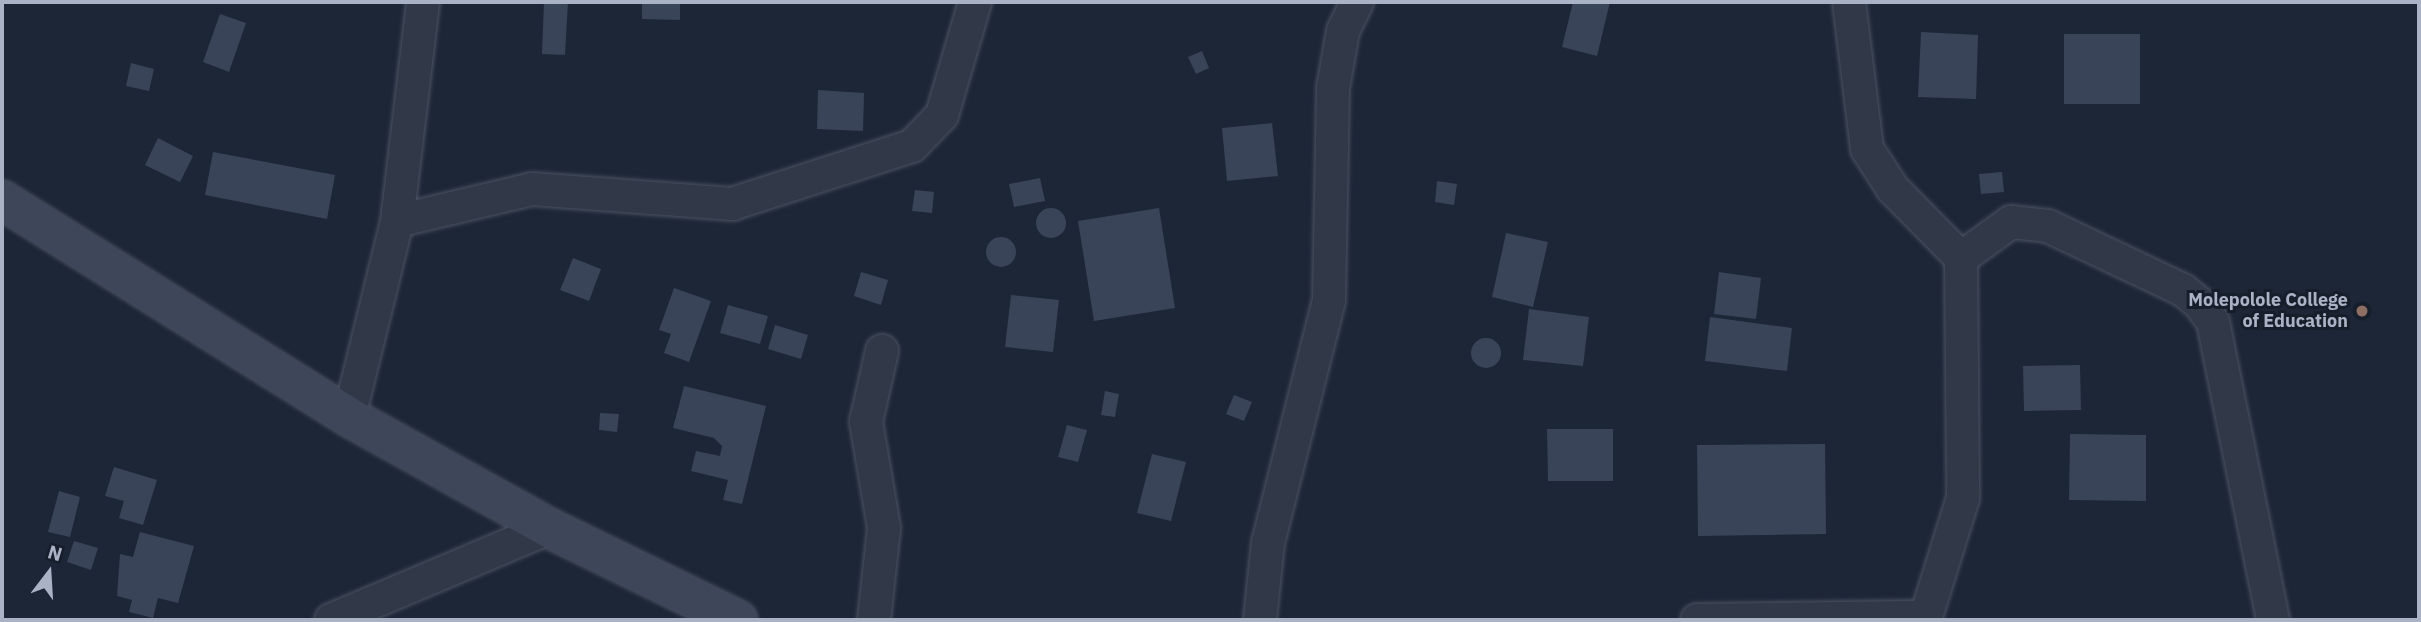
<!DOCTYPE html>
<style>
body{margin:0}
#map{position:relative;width:2421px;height:622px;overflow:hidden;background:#1d2637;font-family:"IBM Plex Sans",sans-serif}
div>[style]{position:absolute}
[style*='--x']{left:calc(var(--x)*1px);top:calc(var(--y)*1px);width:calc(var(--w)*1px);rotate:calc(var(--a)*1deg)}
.building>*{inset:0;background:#394458}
.round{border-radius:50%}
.roads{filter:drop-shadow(0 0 2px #4c5362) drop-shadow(0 0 2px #4c5362)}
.street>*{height:32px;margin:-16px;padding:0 16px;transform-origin:16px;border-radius:16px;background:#313847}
.secondary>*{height:38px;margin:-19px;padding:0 19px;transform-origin:19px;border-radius:19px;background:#3e475a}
.dots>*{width:19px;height:19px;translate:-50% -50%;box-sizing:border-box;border:4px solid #171e2b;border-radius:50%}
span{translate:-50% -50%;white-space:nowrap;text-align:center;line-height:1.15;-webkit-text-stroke:6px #171e2b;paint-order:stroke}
.poi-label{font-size:18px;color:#aab2c5;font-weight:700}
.right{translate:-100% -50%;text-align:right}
.frame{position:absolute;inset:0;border:4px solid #aab2c5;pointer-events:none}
.north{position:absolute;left:14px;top:538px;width:70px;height:70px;-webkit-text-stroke:5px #171e2b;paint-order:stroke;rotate:17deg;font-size:19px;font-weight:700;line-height:28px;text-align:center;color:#aab2c5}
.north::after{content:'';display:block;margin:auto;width:24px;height:32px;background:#aab2c5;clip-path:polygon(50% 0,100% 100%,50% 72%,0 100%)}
</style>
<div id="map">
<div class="building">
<div style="clip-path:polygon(544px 2px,568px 2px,565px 55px,542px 54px)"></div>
<div style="clip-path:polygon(642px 2px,680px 2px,680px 20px,642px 19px)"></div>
<div style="clip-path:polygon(1573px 2px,1610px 2px,1597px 56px,1562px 47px)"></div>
<div style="clip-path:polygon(220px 14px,246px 23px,229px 72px,203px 62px)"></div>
<div style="clip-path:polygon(1921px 32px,1978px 35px,1976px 99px,1918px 97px)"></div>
<div style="clip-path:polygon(2064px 34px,2140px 34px,2140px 104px,2064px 104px)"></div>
<div style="clip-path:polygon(1202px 51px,1209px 68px,1196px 74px,1188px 57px)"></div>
<div style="clip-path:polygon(131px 63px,154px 69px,149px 91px,126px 86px)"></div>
<div style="clip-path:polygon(818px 90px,864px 93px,863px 131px,817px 129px)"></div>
<div style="clip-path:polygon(1272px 123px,1278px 176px,1227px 181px,1222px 128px)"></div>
<div style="clip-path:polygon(158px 138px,193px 156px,180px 182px,145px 165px)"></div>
<div style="clip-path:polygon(213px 152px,335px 175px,327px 219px,205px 195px)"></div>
<div style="clip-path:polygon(2002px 172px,2004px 192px,1981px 194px,1979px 174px)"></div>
<div style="clip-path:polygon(1040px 178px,1045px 201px,1014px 207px,1009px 184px)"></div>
<div style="clip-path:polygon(1437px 181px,1457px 184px,1454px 205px,1435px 202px)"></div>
<div style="clip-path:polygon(915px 190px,934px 192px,932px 213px,912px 211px)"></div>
<div style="clip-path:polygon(1159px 208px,1175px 308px,1094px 321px,1078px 221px)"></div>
<div class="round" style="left:1036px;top:208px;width:30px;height:30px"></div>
<div style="clip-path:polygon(1506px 233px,1548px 242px,1533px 307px,1492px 297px)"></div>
<div class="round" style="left:986px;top:237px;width:30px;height:30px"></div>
<div style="clip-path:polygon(573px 258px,601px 269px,589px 301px,560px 290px)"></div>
<div style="clip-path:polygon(861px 272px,888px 280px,881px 305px,854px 296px)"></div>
<div style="clip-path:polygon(1719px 272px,1761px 278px,1756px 319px,1714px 314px)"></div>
<div style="clip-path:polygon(674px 288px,711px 301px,689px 362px,664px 353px,671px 334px,659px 330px)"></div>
<div style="clip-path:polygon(1011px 295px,1059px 300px,1053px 352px,1005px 347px)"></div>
<div style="clip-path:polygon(728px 305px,768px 316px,760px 344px,720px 333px)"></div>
<div style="clip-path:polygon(1529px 309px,1589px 317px,1583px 366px,1523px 360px)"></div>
<div style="clip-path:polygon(1710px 317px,1792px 328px,1787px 371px,1705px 361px)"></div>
<div style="clip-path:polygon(775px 325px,808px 335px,801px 359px,768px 349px)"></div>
<div class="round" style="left:1471px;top:338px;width:30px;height:30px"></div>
<div style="clip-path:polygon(2080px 365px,2081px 410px,2024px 411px,2023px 366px)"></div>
<div style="clip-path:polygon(684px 386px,766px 406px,742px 504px,723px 500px,728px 480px,691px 471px,696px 451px,720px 456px,722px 446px,714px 438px,673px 428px)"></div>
<div style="clip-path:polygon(1105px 391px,1119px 394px,1115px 417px,1101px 415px)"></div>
<div style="clip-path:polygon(1234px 395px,1252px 402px,1244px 421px,1226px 414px)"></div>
<div style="clip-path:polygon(600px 413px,619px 414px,617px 432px,599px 430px)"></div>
<div style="clip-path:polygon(1067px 425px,1087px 430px,1078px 462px,1058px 457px)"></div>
<div style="clip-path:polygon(1547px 429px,1613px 429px,1613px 481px,1548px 481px)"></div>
<div style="clip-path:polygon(2070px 434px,2146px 435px,2146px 501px,2069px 500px)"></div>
<div style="clip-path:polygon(1825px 444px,1826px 534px,1698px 536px,1697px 445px)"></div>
<div style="clip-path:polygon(1152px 454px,1186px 462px,1171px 521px,1137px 513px)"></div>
<div style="clip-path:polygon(114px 467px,157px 480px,143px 525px,119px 518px,124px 501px,105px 496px)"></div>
<div style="clip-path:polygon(59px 491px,80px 497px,70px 537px,48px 532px)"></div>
<div style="clip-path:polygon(140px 532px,194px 546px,178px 603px,158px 598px,153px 618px,129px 612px,132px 600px,117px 596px,120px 554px,133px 557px)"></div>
<div style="clip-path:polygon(74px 541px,98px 548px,91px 570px,67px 562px)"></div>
</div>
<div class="roads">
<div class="street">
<div style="--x:1849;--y:2;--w:148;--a:83"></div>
<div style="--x:1867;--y:149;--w:48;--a:57"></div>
<div style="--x:1893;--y:189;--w:97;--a:45.4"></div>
<div style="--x:1961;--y:258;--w:240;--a:89.5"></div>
<div style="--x:1963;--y:498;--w:128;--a:107.3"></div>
<div style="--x:397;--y:221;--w:139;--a:-13.3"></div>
<div style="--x:532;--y:189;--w:201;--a:4.3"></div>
<div style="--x:732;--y:204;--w:189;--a:-17.9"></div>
<div style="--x:912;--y:146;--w:43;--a:-45.9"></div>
<div style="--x:942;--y:115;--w:118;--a:-73.7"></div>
<div style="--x:1961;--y:258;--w:62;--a:-35.8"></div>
<div style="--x:2011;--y:222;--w:37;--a:6"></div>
<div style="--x:2048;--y:226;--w:149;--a:25.4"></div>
<div style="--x:2183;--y:290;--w:22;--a:39"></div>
<div style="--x:2200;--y:304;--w:22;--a:54"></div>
<div style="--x:2213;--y:322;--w:304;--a:78.6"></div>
<div style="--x:349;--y:417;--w:202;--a:-76.2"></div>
<div style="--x:397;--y:221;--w:221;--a:-83.2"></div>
<div style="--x:331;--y:620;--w:237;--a:-22.9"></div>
<div style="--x:874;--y:620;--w:93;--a:-83.8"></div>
<div style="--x:884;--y:528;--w:108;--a:-99.6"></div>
<div style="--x:866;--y:422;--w:73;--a:-77.3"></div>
<div style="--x:1260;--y:620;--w:77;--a:-84.1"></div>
<div style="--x:1268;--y:543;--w:251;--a:-75.9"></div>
<div style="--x:1329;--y:300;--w:212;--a:-88.9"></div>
<div style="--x:1333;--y:88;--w:58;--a:-80"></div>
<div style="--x:1343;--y:31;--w:32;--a:-64"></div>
<div style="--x:1697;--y:620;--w:229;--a:-0.8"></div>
</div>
<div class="secondary">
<div style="--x:2;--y:200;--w:409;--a:32"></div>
<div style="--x:349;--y:417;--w:229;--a:29"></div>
<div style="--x:549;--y:528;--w:210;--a:26"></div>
</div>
</div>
<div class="dots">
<div style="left:2362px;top:311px;background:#8d6e63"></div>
</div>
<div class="poi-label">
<span class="right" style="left:2348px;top:311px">Molepolole College<br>of Education</span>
</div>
<div class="frame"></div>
<div class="north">N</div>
</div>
